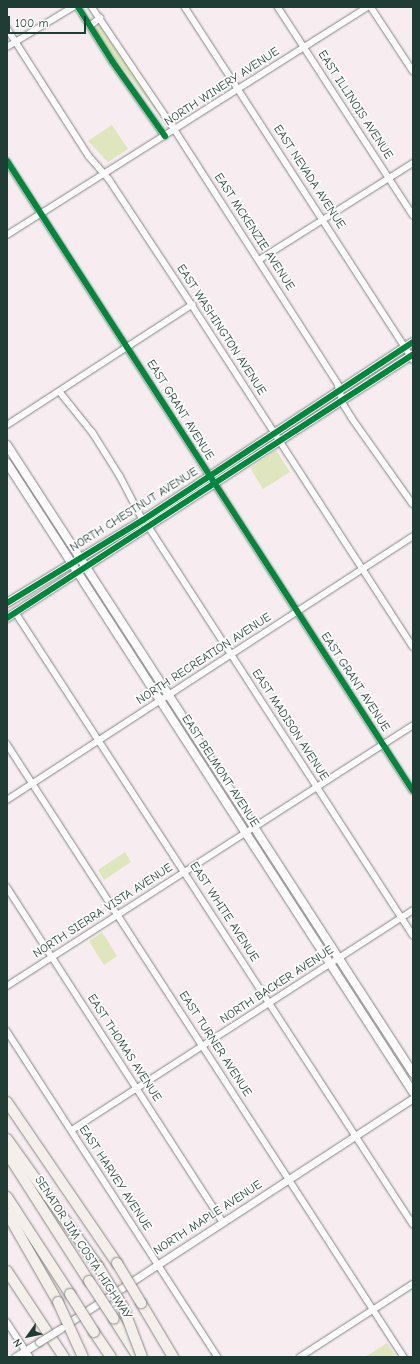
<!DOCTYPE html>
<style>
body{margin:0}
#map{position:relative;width:420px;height:1364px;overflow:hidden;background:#f7edf0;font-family:"Comic Neue",sans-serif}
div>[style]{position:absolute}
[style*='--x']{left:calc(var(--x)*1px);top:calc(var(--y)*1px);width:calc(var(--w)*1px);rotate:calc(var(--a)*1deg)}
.green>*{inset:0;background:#dfe5bd}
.roads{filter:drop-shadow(0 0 1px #868786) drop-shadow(0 0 1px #868786)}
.minor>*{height:5.5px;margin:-2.75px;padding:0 2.75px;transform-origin:2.75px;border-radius:2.75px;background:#fefcfd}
.tertiary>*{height:7px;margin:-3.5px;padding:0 3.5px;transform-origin:3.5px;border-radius:3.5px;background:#fefcfd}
.secondary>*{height:8px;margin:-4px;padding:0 4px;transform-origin:4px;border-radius:4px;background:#fefcfd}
.motorway>*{height:10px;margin:-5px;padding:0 5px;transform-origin:5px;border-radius:5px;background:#f4efea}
.bridges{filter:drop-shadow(0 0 1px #868786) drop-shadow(0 0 1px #868786)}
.tertiary-bridge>*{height:7px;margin:-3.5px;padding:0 3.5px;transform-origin:3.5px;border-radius:3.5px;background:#fefcfd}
.motorway-bridge>*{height:10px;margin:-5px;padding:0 5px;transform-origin:5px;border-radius:5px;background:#f4efea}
.cycleway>*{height:6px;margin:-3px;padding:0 3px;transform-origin:3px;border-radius:3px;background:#00873e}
span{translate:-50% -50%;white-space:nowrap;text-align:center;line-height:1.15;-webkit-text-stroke:3.5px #fff;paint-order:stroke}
.street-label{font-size:12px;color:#1f3d34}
.frame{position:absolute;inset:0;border:8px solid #1f3d34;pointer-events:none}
.north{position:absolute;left:8px;top:1316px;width:40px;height:40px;-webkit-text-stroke:3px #fff;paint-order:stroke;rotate:237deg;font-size:11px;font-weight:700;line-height:16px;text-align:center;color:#1f3d34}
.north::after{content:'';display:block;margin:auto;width:14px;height:18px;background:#1f3d34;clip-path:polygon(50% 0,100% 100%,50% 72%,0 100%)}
.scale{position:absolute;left:8px;top:16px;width:78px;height:18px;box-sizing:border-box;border:2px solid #1f3d34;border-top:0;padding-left:5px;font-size:12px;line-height:14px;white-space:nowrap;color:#1f3d34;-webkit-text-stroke:3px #fff;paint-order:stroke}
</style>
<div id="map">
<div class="green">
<div style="clip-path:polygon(100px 24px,168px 125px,110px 52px,96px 31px,97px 25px)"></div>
<div style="clip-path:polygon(112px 125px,128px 149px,108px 162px,88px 141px)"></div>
<div style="clip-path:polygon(276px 450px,290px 472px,263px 489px,250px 468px)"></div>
<div style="clip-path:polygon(125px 852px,131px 862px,104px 880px,98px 870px)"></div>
<div style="clip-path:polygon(102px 932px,117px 956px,104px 965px,89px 941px)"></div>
<div style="clip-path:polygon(387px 1343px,395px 1355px,391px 1357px,365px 1357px)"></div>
</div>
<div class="roads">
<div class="minor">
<div style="--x:78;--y:7;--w:64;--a:57.8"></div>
<div style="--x:112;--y:61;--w:92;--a:54.8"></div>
<div style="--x:92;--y:7;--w:148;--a:56"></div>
<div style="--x:175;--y:130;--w:302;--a:57.3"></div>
<div style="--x:338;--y:384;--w:22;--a:74"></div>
<div style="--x:344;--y:405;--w:15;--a:58"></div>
<div style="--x:352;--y:418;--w:105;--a:54.7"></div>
<div style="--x:185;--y:7;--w:420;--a:57.1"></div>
<div style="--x:278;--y:7;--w:248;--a:57"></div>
<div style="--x:371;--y:7;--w:77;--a:56.7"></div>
<div style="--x:90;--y:26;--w:13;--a:-39"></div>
<div style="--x:7;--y:28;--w:152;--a:57.4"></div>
<div style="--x:89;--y:156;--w:30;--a:49"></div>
<div style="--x:109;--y:179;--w:151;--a:56.6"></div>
<div style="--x:192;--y:305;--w:407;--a:57.1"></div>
<div style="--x:7;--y:47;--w:77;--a:-31.2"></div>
<div style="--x:7;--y:161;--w:749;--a:57.2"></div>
<div style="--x:7;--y:235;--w:426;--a:-32.3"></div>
<div style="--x:259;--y:260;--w:182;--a:-32.2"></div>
<div style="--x:60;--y:392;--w:53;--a:51.2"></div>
<div style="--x:93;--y:433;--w:51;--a:57.9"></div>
<div style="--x:120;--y:476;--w:50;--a:62.4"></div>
<div style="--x:7;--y:425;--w:221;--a:-33"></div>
<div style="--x:149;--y:527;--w:486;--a:57.1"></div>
<div style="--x:16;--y:613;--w:729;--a:56.99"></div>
<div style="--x:7;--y:744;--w:730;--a:57.07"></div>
<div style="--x:7;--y:800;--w:484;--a:-33"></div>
<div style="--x:7;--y:887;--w:399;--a:57.2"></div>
<div style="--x:7;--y:986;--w:483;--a:-32.7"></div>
<div style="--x:7;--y:1031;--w:388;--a:57.1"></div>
<div style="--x:72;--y:1130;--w:406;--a:-32.8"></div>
<div style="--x:7;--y:1322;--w:42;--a:56.7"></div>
<div style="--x:300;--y:1357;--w:135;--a:-32.9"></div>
</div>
<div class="tertiary">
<div style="--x:65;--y:1325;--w:415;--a:-33.1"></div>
<div style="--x:15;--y:1357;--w:28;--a:-32"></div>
</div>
<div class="secondary">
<div style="--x:7;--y:445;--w:748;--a:57.12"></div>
<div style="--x:7;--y:463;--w:749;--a:57.16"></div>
<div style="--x:7;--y:603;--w:159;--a:-31.4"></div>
<div style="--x:143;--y:520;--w:323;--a:-33.4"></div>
<div style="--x:7;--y:618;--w:484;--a:-33"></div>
</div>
<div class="motorway">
<div style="--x:7;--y:1102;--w:195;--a:55.7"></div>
<div style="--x:7;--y:1139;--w:156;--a:54.4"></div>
<div style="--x:7;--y:1153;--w:152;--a:57.4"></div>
<div style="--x:7;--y:1197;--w:116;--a:57"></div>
<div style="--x:7;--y:1213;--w:103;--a:60.2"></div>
<div style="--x:7;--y:1271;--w:103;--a:56.5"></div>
<div style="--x:141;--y:1303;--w:63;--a:59.3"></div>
<div style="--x:114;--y:1319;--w:45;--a:57.7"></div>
<div style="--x:94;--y:1332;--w:30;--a:56"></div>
</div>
</div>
<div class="bridges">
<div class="tertiary-bridge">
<div style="--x:39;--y:1342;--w:26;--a:-32"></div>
</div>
<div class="motorway-bridge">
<div style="--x:117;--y:1263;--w:47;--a:59"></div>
<div style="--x:98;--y:1266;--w:48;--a:58.6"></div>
<div style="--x:123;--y:1307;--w:53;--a:69.2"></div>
<div style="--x:89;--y:1281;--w:45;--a:56.7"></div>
<div style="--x:70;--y:1294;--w:45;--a:57.7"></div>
<div style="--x:58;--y:1302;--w:60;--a:65.6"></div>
</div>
</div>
<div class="cycleway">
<div style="--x:78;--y:7;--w:64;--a:57.8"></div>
<div style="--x:112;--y:61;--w:92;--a:54.8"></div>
<div style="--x:7;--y:161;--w:749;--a:57.2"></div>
<div style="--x:7;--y:603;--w:159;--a:-31.4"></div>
<div style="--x:143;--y:520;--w:323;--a:-33.4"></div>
<div style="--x:7;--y:618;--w:484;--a:-33"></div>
</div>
<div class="street-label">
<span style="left:222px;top:87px;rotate:-33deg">NORTH WINERY AVENUE</span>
<span style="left:355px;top:105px;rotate:57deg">EAST ILLINOIS AVENUE</span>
<span style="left:309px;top:177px;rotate:57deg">EAST NEVADA AVENUE</span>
<span style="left:254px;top:232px;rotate:57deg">EAST MCKENZIE AVENUE</span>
<span style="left:221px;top:330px;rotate:57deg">EAST WASHINGTON AVENUE</span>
<span style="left:180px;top:410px;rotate:58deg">EAST GRANT AVENUE</span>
<span style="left:134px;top:510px;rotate:-32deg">NORTH CHESTNUT AVENUE</span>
<span style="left:204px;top:659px;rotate:-33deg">NORTH RECREATION AVENUE</span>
<span style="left:355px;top:682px;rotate:57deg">EAST GRANT AVENUE</span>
<span style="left:290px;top:725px;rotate:57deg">EAST MADISON AVENUE</span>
<span style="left:220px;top:771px;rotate:57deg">EAST BELMONT AVENUE</span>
<span style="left:103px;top:911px;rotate:-33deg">NORTH SIERRA VISTA AVENUE</span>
<span style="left:224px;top:912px;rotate:57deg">EAST WHITE AVENUE</span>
<span style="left:277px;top:985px;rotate:-33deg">NORTH BACKER AVENUE</span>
<span style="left:215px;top:1044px;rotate:57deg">EAST TURNER AVENUE</span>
<span style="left:124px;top:1048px;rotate:57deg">EAST THOMAS AVENUE</span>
<span style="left:115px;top:1178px;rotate:57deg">EAST HARVEY AVENUE</span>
<span style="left:208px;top:1218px;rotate:-33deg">NORTH MAPLE AVENUE</span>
<span style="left:83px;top:1248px;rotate:57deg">SENATOR JIM COSTA HIGHWAY</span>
</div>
<div class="frame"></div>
<div class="north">N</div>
<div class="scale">100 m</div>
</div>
